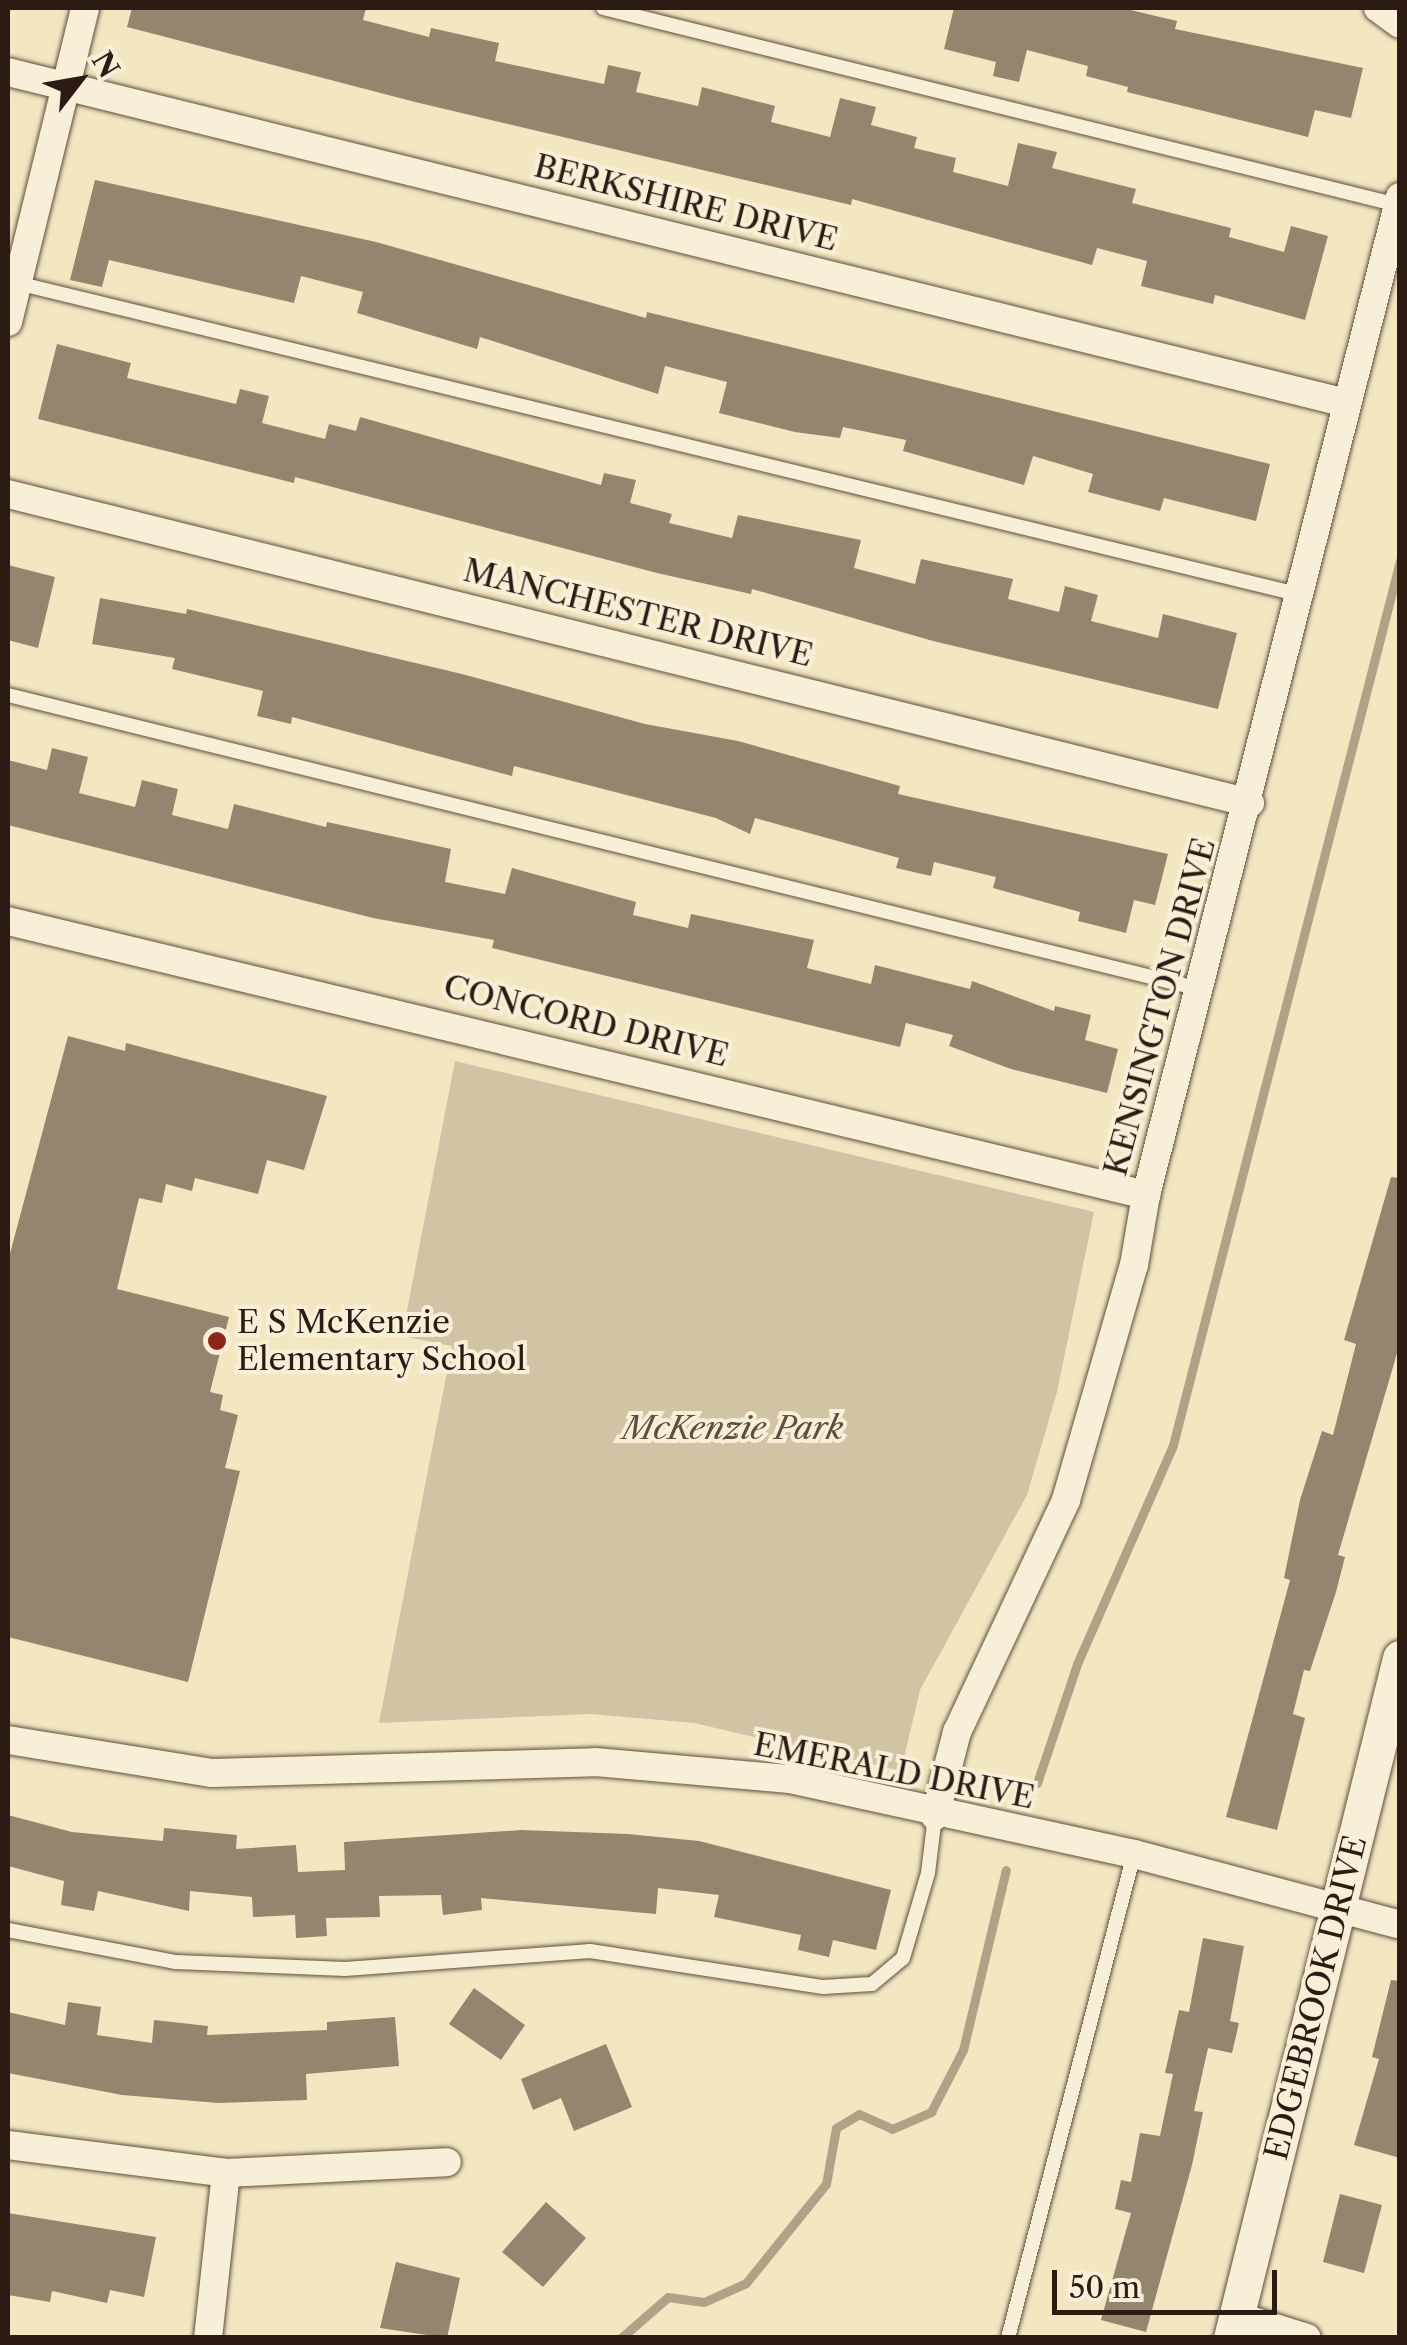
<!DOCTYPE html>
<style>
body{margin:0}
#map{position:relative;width:1407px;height:2345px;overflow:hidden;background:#f3e7c2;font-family:"Libre Caslon Text",serif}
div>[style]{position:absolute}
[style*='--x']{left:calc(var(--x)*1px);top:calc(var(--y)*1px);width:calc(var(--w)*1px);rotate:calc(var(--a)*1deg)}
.green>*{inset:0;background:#d1c4a4}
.stream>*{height:9px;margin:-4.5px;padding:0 4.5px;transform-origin:4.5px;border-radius:4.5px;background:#afa286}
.building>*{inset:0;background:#93856e}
.roads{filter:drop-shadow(0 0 2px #5e4e3e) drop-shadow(0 0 2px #5e4e3e)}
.service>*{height:14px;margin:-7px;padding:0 7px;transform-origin:7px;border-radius:7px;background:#f7efd7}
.minor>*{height:28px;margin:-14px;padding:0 14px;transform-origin:14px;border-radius:14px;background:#f7efd7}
.tertiary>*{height:35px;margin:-17.5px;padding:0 17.5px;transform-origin:17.5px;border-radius:17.5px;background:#f7efd7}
.dots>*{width:28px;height:28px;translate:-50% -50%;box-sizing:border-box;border:5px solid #f7efd7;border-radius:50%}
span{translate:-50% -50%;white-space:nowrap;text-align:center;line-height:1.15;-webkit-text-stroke:8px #f7efd7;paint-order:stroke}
.street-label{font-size:32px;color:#2c1b12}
.poi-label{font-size:32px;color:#2c1b12}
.left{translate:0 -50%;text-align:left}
.park-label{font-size:32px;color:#5e4e3e;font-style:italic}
.frame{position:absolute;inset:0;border:10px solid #2c1b12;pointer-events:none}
.north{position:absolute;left:30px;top:30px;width:100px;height:100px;-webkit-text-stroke:8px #f7efd7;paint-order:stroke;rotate:59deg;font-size:28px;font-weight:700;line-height:40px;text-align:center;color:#2c1b12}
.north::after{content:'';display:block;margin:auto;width:35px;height:45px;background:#2c1b12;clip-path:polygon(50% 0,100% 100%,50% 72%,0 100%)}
.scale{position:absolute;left:1052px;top:2270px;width:225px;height:45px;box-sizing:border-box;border:5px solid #2c1b12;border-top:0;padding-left:12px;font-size:30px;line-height:35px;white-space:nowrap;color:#2c1b12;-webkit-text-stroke:8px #f7efd7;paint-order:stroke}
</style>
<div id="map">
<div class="green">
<div style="clip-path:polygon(455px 1061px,1094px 1212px,1057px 1392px,1027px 1495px,920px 1690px,901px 1771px,694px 1723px,591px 1714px,379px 1723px,452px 1346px,402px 1336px)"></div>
</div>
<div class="stream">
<div style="--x:1037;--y:1783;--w:126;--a:-71.4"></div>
<div style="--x:1077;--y:1664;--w:239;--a:-66.3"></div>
<div style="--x:1173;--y:1445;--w:913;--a:-75.6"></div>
<div style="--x:621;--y:2338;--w:62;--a:-41.1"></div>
<div style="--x:668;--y:2297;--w:36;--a:8"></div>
<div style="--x:704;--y:2302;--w:46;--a:-24.3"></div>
<div style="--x:746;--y:2283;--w:127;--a:-51.1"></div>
<div style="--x:826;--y:2184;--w:57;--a:-79.9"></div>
<div style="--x:836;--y:2128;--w:27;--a:-31"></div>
<div style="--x:859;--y:2114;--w:36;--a:24"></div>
<div style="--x:892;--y:2129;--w:43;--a:-23.6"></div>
<div style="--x:931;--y:2112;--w:70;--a:-62.7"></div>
<div style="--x:963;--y:2050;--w:185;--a:-76.6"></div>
</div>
<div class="building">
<div style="clip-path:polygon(132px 8px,366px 8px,363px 20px,429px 37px,431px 28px,499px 43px,495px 61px,604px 84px,608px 65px,641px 72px,636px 92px,698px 106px,702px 87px,775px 106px,771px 122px,830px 137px,840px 98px,876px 107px,871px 125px,917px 137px,914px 148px,956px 158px,953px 172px,1008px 186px,1018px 143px,1057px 152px,1052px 168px,1136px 189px,1132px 203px,1231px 228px,1229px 237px,1284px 252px,1291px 226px,1328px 236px,1305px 320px,1215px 295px,1213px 304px,1141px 286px,1147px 261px,1097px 248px,1092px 265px,852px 199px,851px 205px,415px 102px,127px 27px)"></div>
<div style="clip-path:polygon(954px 8px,1122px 8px,1177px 21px,1175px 29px,1363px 68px,1351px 118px,1315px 110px,1308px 137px,1127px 92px,1128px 87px,1086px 76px,1088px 66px,1027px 50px,1019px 82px,993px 76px,996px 62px,944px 49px)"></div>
<div style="clip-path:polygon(95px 180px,376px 242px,646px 318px,647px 312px,1270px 464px,1256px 521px,1164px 498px,1160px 511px,1088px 492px,1093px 474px,1033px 456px,1024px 485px,903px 451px,906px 440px,843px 427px,840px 438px,795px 432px,719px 413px,727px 382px,665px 366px,658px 394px,480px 337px,477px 349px,357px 313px,363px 292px,301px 276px,294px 303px,109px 260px,102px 287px,70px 280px)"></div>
<div style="clip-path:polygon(57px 344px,131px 363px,127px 378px,236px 404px,240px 389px,269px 396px,262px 423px,325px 439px,329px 424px,356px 431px,360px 417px,601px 485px,604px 473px,636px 480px,630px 503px,672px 514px,669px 523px,732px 538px,738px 515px,861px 540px,854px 568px,915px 584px,921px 559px,1013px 579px,1008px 599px,1059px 612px,1065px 586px,1098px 595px,1091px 621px,1158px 638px,1163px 614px,1237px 633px,1218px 709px,933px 641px,752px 589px,751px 594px,657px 573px,295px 477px,294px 483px,38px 419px)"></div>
<div style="clip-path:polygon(8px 565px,55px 577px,38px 648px,8px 640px)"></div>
<div style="clip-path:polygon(100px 598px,186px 614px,187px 609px,462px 674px,645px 724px,738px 741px,900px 786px,898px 794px,1168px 854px,1155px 905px,1134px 900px,1126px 933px,1078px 921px,1080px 912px,993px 888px,996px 877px,934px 862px,931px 876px,896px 868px,899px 858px,755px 818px,750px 834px,716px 818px,514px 766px,512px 776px,292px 717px,291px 724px,257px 716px,263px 691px,172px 669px,175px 658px,92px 644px)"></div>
<div style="clip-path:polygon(52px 748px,88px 757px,79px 793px,135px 807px,142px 780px,178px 789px,172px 815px,228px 829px,234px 804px,326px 827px,327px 822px,451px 849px,445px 882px,505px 894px,512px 868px,636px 902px,633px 915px,688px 928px,691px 914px,814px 940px,807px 968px,871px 984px,875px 965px,970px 989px,972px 981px,1054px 1011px,1055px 1006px,1091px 1015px,1085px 1040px,1118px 1049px,1107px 1093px,1011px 1069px,949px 1046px,953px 1035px,906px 1023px,900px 1047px,492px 948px,494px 940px,373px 918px,8px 825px,8px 760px,47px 770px)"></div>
<div style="clip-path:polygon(68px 1036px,125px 1051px,126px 1043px,327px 1096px,304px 1170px,267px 1160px,258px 1194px,195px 1178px,192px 1191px,166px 1184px,162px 1203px,139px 1198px,117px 1289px,229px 1317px,210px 1392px,223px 1395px,220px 1410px,238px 1415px,225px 1468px,240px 1471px,188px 1682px,8px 1637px,8px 1261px)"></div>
<div style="clip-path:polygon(1391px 1177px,1400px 1178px,1400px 1343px,1338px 1555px,1345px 1557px,1336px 1592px,1310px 1671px,1304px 1670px,1293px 1714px,1305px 1718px,1277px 1830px,1226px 1817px,1290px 1580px,1284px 1578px,1300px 1500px,1322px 1431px,1333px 1435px,1356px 1344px,1344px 1340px)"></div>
<div style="clip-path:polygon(8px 1815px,72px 1832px,163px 1841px,164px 1828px,237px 1835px,236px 1849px,296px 1845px,298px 1872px,345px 1870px,344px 1842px,521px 1830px,628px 1834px,699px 1841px,891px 1890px,876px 1950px,833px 1940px,829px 1957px,798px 1950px,801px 1935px,714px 1917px,719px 1895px,658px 1888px,656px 1914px,481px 1898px,482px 1910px,443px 1915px,441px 1895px,379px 1896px,380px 1917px,326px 1918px,327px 1936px,296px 1938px,295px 1915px,253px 1917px,252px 1897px,190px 1891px,189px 1911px,98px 1891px,94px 1911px,61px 1905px,64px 1881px,8px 1866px)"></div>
<div style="clip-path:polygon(1203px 1938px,1244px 1946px,1230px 2021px,1239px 2023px,1232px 2053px,1208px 2048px,1194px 2111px,1203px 2112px,1192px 2165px,1146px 2332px,1101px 2320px,1131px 2213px,1115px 2209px,1121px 2180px,1131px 2182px,1140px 2133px,1160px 2136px,1173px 2074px,1165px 2073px,1179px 2010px,1189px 2012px)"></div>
<div style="clip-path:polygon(1391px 1980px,1400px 1981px,1400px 2158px,1354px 2145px,1379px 2059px,1372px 2057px)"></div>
<div style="clip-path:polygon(474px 1988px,525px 2025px,501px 2060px,449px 2024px)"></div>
<div style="clip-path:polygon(68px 2002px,101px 2007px,97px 2035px,152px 2043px,154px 2020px,208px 2026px,207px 2035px,327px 2030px,327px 2022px,395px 2017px,399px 2066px,306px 2074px,307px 2100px,218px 2103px,122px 2095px,8px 2073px,8px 2012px,65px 2025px)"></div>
<div style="clip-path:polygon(606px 2044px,632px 2107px,574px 2131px,561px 2098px,533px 2110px,521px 2079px)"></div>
<div style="clip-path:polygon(1340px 2194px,1382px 2205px,1364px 2273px,1323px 2262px)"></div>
<div style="clip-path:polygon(546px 2202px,586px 2238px,543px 2287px,502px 2252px)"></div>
<div style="clip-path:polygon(8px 2213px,156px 2237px,144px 2297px,110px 2290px,107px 2303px,52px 2291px,50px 2302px,8px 2295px)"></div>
<div style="clip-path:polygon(396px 2262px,460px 2278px,447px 2338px,380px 2328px)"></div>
</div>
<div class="roads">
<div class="service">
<div style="--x:603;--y:8;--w:819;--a:13.92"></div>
<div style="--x:13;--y:282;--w:1325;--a:13.66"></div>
<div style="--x:8;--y:695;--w:1228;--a:13.86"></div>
<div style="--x:8;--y:1930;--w:171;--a:10.8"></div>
<div style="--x:176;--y:1962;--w:169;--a:2.4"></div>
<div style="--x:345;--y:1969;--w:246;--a:-4.2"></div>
<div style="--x:590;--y:1951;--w:236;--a:8.8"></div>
<div style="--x:823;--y:1987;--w:49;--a:-3.5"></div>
<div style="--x:872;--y:1984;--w:40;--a:-40"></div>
<div style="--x:903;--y:1958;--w:89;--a:-73.6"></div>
<div style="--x:928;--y:1873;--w:57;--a:-83"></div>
<div style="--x:1008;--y:2338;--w:500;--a:-75.41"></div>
</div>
<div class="minor">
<div style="--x:1378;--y:8;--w:27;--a:36"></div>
<div style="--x:8;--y:72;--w:1379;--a:13.89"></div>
<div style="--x:8;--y:322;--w:323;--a:-76.2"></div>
<div style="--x:8;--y:494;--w:1280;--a:13.97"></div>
<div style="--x:8;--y:921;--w:1171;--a:13.54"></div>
<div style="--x:8;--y:1740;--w:207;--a:9.2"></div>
<div style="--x:212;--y:1773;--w:383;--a:-1.6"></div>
<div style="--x:595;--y:1762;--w:196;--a:5"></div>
<div style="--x:790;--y:1779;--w:352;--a:12.3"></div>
<div style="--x:1134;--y:1854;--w:275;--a:14.9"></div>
<div style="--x:935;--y:1816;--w:87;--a:-75.3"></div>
<div style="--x:957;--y:1732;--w:256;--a:-64.8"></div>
<div style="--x:1066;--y:1500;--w:245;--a:-73.9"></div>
<div style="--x:1134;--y:1265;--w:71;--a:-80.3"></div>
<div style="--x:1146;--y:1195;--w:1030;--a:-75.72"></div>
<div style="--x:8;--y:2145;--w:220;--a:7.3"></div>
<div style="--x:226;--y:2173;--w:221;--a:-2.8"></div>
<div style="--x:1237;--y:2316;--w:73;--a:17.4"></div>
<div style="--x:208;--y:2338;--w:166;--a:-83.8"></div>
</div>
<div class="tertiary">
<div style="--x:1231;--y:2338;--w:701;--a:-76.04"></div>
</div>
</div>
<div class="dots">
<div style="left:217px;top:1341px;background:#8f2418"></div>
</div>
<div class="street-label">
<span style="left:686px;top:203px;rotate:14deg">BERKSHIRE DRIVE</span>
<span style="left:638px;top:613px;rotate:14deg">MANCHESTER DRIVE</span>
<span style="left:1160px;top:1007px;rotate:-75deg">KENSINGTON DRIVE</span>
<span style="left:586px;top:1021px;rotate:14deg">CONCORD DRIVE</span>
<span style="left:894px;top:1771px;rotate:11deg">EMERALD DRIVE</span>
<span style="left:1316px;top:1998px;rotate:-76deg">EDGEBROOK DRIVE</span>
</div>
<div class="poi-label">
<span class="left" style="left:237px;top:1341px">E S McKenzie<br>Elementary School</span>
</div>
<div class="park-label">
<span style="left:733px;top:1428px">McKenzie Park</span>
</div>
<div class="frame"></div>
<div class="north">N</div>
<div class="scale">50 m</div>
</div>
